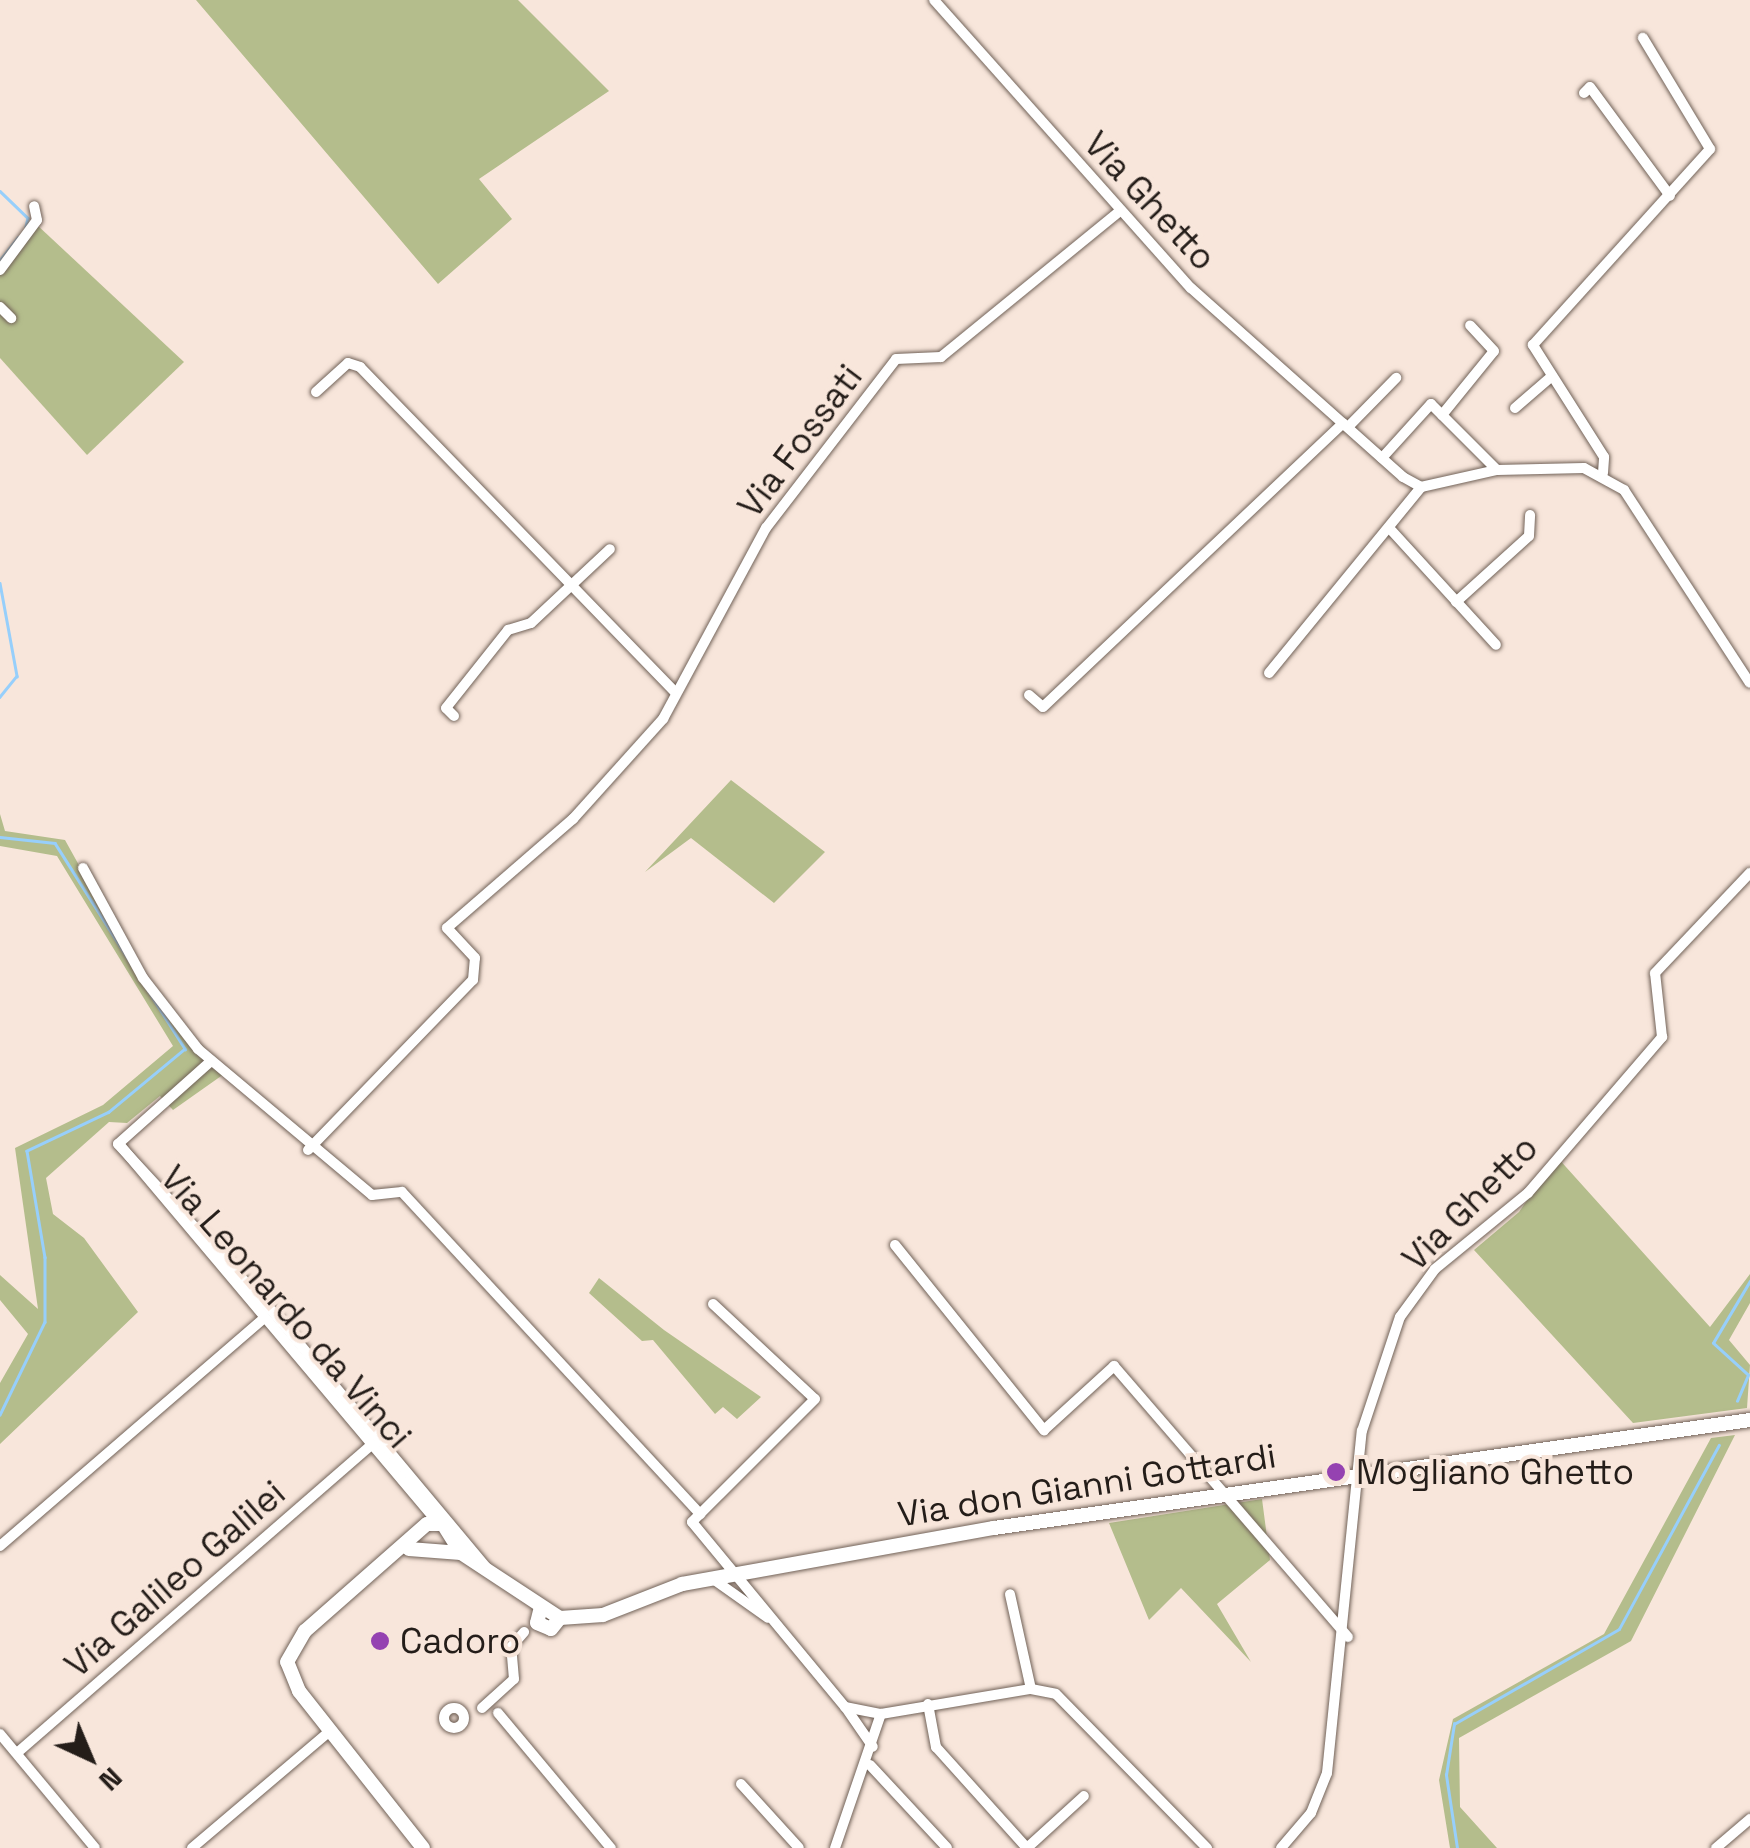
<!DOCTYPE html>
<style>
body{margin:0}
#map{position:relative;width:1750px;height:1848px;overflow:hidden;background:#f8e6db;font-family:"Space Grotesk",sans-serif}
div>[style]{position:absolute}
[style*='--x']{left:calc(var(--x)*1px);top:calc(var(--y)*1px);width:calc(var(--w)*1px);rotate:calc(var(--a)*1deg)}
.green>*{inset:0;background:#b4bd8c}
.stream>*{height:2.5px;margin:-1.25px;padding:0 1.25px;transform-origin:1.25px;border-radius:1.25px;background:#97cffb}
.roads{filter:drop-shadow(0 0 2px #716258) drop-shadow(0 0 2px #716258)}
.minor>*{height:10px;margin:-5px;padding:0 5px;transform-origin:5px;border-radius:5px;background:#fff}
.minor>.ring{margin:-5px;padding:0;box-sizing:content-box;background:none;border:10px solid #fff;border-radius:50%}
.major>*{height:14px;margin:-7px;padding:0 7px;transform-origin:7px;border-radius:7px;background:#fff}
.dots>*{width:28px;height:28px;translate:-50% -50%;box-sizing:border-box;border:5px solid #f8e6db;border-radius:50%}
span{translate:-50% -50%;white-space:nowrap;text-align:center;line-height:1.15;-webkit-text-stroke:8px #f8e6db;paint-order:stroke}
.street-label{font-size:35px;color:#241d19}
.poi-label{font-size:35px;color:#241d19}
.left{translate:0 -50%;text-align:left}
.north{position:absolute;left:40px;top:1708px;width:100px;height:100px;-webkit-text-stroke:8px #f8e6db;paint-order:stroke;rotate:136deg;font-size:28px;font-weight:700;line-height:40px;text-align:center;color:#241d19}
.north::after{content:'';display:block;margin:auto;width:35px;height:45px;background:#241d19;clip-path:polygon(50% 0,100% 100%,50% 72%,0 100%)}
</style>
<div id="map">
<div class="green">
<div style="clip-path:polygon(196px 0,518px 0,609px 91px,479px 179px,512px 219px,438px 284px)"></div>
<div style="clip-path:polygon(36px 224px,184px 362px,87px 455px,0 358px,0 269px)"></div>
<div style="clip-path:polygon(731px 780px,825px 852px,774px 903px,691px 838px,645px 872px)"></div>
<div style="clip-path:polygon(0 814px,5px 831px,65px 840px,135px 966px,224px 1074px,173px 1110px,160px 1096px,127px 1123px,109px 1122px,46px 1178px,53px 1214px,84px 1238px,138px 1312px,0 1444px,0 1383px,28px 1334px,0 1300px,0 1275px,38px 1309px,15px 1148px,103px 1105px,173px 1046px,57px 856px,0 846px)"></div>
<div style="clip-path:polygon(1557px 1157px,1710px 1327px,1750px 1274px,1750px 1303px,1729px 1340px,1750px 1365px,1747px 1408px,1633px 1423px,1474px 1250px,1519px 1212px)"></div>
<div style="clip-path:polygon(599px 1278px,664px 1330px,761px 1397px,737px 1419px,723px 1407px,715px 1414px,653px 1340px,642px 1341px,589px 1293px)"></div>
<div style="clip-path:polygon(1735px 1435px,1631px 1641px,1459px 1738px,1460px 1807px,1497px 1848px,1450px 1848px,1439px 1780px,1453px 1719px,1604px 1634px,1711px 1438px)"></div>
<div style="clip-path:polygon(1262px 1499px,1270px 1560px,1217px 1604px,1251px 1662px,1181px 1588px,1149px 1620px,1109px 1523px)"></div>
</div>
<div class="stream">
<div style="--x:0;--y:191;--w:39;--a:44"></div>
<div style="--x:28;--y:218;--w:9;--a:103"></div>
<div style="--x:0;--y:260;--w:29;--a:-52"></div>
<div style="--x:0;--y:583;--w:95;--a:79.6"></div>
<div style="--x:17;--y:676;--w:27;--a:129"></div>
<div style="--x:0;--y:837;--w:55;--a:6.2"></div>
<div style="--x:55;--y:843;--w:244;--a:57.7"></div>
<div style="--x:185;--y:1049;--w:99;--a:140.3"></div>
<div style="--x:109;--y:1112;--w:91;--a:154.6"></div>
<div style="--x:27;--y:1151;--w:108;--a:80.4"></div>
<div style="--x:45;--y:1257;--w:65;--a:90"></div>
<div style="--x:45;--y:1322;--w:103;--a:115.8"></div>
<div style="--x:1737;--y:1401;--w:28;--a:-67"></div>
<div style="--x:1748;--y:1375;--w:47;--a:-137.6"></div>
<div style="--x:1713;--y:1343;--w:72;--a:-59.2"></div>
<div style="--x:1457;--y:1848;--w:74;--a:-98.6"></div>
<div style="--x:1446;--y:1775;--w:52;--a:-81.1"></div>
<div style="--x:1454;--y:1724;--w:190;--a:-29.9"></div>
<div style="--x:1619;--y:1629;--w:209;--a:-61.5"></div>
</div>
<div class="roads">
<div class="minor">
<div style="--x:934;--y:0;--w:386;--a:48.3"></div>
<div style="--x:1191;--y:288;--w:284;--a:41.7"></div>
<div style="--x:1403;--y:477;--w:21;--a:29"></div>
<div style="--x:1421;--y:487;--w:78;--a:-12.6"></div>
<div style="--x:1497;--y:470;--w:87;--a:-1.3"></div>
<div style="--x:1584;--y:468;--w:46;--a:28.8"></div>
<div style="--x:1624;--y:490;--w:230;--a:56.9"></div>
<div style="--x:1584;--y:93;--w:8;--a:-45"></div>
<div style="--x:1590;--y:87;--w:135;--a:53.7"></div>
<div style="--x:0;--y:270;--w:62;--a:-53.5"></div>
<div style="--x:37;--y:220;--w:14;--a:-102"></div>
<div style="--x:0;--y:307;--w:16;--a:45"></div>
<div style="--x:316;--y:392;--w:43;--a:-42.2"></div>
<div style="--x:348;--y:363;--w:13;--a:18"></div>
<div style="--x:360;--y:367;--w:454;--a:45.9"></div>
<div style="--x:1515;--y:408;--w:49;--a:-40.9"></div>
<div style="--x:1442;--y:415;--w:82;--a:-50.9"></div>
<div style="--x:1494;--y:351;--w:35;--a:-133"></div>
<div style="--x:1348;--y:427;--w:69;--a:-45.6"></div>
<div style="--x:1382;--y:458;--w:73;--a:-47.8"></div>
<div style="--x:1431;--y:404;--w:93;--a:45"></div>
<div style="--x:1603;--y:473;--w:16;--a:-86"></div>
<div style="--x:1604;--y:457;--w:133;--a:-122.4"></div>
<div style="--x:1533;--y:345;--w:264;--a:-47.9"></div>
<div style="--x:1710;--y:149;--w:130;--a:-121.1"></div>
<div style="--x:1392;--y:531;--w:154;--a:47.6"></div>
<div style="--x:1456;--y:602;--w:98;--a:-42.1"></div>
<div style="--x:1529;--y:536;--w:21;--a:-87"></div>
<div style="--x:1269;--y:673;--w:240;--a:-50.7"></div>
<div style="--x:1029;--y:695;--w:18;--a:41"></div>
<div style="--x:1043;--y:707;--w:413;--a:-43.4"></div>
<div style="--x:454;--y:716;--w:11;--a:-135"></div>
<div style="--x:446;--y:708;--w:100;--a:-51.5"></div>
<div style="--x:508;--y:630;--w:24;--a:-17"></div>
<div style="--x:531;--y:623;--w:108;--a:-43.1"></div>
<div style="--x:83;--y:868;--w:125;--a:61.4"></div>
<div style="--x:143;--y:978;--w:90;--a:52.2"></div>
<div style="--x:198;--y:1049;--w:227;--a:40"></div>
<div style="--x:372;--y:1195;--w:30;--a:-6"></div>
<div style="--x:402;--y:1192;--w:439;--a:47.2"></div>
<div style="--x:118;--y:1144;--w:227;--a:47.3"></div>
<div style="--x:272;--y:1311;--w:340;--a:50.1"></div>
<div style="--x:118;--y:1144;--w:125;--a:-41.7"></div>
<div style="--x:119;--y:1144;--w:493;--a:49.9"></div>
<div style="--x:308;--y:1150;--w:237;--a:-45.9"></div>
<div style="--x:473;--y:980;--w:22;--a:-85"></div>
<div style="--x:475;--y:958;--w:41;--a:-133"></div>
<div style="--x:447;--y:928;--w:167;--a:-40.9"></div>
<div style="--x:573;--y:819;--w:135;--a:-48"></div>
<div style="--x:663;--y:719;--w:217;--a:-61.7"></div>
<div style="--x:766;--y:528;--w:213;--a:-52.4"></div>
<div style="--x:896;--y:359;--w:45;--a:-2.5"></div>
<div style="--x:941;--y:357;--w:230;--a:-39.2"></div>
<div style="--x:895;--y:1245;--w:238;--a:51.2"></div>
<div style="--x:1044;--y:1430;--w:95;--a:-42.4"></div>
<div style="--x:1114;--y:1366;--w:358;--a:49.2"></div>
<div style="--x:713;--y:1304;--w:139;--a:43"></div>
<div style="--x:815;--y:1399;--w:174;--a:135"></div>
<div style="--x:692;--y:1522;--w:240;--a:50.4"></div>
<div style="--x:845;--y:1707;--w:37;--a:11"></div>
<div style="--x:881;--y:1714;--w:152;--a:-9.5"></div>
<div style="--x:1031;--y:1689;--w:97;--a:-102.5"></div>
<div style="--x:0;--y:1546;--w:349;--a:-40.8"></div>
<div style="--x:713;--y:1579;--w:67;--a:35.3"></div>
<div style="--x:1031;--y:1689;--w:25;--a:11"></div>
<div style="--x:1056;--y:1694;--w:216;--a:45.6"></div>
<div style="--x:928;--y:1704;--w:44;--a:79.5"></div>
<div style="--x:936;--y:1747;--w:136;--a:48"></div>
<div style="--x:1027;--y:1848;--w:77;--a:-42.4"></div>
<div class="ring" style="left:444px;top:1708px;width:10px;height:10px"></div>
<div style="--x:482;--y:1708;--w:43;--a:-42.2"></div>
<div style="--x:514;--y:1679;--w:32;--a:-95"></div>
<div style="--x:511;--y:1647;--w:20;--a:-49"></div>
<div style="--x:846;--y:1708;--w:47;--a:55.3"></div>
<div style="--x:498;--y:1713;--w:176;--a:50.1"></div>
<div style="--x:0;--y:1734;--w:148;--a:50.2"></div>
<div style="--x:17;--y:1753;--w:469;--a:-41"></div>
<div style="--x:870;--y:1765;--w:113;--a:47.1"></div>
<div style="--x:741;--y:1784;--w:86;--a:47.8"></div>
<div style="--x:192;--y:1848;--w:182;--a:-40.3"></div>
<div style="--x:835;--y:1848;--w:142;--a:-71.1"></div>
<div style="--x:1281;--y:1848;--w:46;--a:-49.4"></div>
<div style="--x:1311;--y:1813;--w:43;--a:-68.2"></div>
<div style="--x:1327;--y:1773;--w:344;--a:-84.2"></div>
<div style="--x:1362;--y:1431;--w:120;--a:-71.6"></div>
<div style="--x:1400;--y:1317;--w:59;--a:-53.9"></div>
<div style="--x:1435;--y:1269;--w:120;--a:-39.3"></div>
<div style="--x:1528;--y:1193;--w:206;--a:-49.3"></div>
<div style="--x:1662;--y:1037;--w:64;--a:-96.2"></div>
<div style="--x:1655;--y:973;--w:138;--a:-46.5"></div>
<div style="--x:1716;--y:1848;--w:45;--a:-40.5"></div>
</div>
<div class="major">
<div style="--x:409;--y:1549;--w:52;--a:4.4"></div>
<div style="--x:461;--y:1553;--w:118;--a:33.3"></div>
<div style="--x:541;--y:1607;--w:16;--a:104"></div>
<div style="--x:537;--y:1623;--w:15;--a:23"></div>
<div style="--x:551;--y:1629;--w:14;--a:-51"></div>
<div style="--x:560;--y:1618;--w:43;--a:-4"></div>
<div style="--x:603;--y:1615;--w:85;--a:-21.4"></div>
<div style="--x:682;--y:1584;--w:317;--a:-10.2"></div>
<div style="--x:994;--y:1528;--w:764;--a:-8.13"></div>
<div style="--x:423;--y:1848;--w:200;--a:-128.3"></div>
<div style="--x:299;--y:1691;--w:31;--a:-112"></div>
<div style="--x:287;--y:1662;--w:36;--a:-60"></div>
<div style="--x:305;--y:1631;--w:162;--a:-41.3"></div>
<div style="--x:427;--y:1524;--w:16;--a:0"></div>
<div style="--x:443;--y:1524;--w:34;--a:58"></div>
</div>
</div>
<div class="dots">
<div style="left:1336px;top:1472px;background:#9542b1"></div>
<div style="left:380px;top:1641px;background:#9542b1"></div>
</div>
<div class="street-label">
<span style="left:1150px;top:201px;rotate:47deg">Via Ghetto</span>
<span style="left:800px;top:441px;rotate:-53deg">Via Fossati</span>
<span style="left:1470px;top:1203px;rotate:-45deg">Via Ghetto</span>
<span style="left:286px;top:1307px;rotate:49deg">Via Leonardo da Vinci</span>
<span style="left:1087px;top:1485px;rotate:-9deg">Via don Gianni Gottardi</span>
<span style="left:175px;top:1579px;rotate:-41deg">Via Galileo Galilei</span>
</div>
<div class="poi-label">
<span class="left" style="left:1356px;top:1472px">Mogliano Ghetto</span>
<span class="left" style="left:400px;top:1641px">Cadoro</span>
</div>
<div class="north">N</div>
</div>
